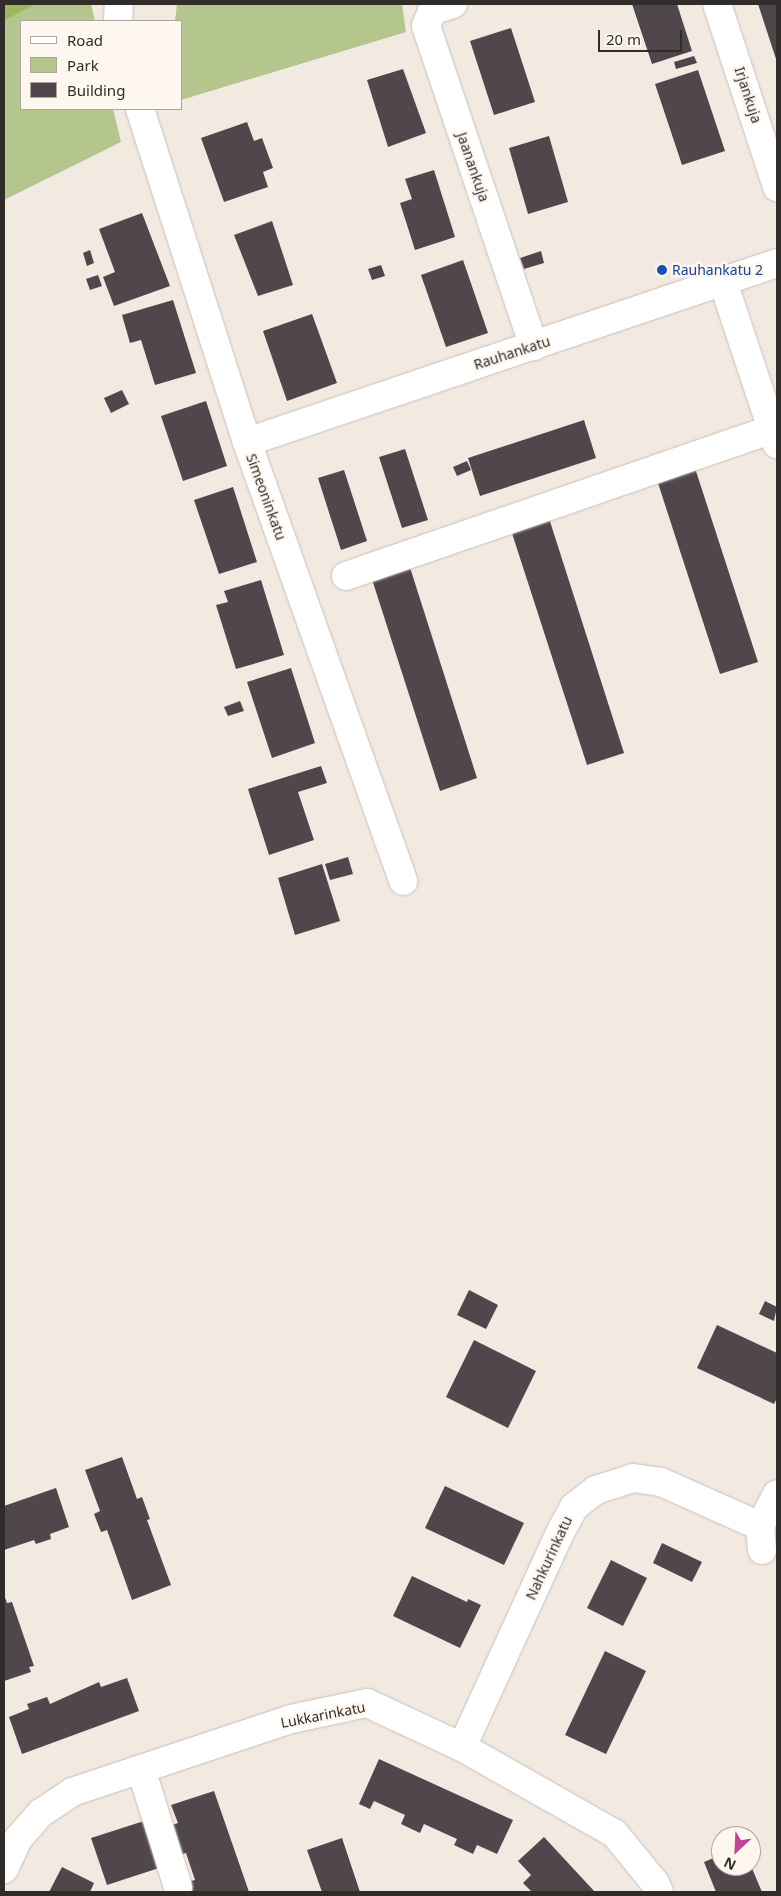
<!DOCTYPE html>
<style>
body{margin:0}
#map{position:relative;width:781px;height:1896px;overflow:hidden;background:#f2e9e1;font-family:"Noto Sans",sans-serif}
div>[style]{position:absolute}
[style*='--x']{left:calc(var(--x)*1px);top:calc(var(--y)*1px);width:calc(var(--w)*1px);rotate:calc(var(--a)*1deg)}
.green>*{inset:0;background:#b4c58e}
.forest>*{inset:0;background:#9eb75c}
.building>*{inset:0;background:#50474c}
.roads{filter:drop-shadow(0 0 1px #cac1ba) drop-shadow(0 0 1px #cac1ba)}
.minor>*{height:28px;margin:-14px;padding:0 14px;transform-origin:14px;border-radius:14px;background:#fff}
.dots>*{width:14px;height:14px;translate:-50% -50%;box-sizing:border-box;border:2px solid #fef7f0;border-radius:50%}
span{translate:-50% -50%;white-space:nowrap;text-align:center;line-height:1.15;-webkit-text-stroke:5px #fef7f0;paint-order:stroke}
.street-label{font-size:14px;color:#2f2c29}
.transit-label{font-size:14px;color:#164399}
.left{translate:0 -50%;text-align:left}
.frame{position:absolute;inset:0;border:5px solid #2f2c29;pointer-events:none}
.legend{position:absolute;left:20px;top:20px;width:162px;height:90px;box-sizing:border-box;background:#fef7f0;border:1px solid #aba6a0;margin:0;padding:6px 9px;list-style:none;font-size:15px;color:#2f2c29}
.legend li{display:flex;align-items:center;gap:10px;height:25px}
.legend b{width:25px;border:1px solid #aba6a0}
.north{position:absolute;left:711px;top:1826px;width:50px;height:50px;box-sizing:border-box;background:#fef7f0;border:1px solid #aba6a0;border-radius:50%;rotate:205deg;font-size:14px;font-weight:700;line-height:20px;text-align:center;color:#2f2c29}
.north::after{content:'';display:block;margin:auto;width:18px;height:22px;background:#c04597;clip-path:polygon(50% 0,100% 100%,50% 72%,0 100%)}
.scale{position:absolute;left:598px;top:30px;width:84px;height:22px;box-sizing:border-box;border:2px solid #2f2c29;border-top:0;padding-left:6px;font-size:15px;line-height:18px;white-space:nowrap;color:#2f2c29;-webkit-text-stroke:4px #fef7f0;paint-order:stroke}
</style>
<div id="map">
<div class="green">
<div style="clip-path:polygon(37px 4px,91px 4px,95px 21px,21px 21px,21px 109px,113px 109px,121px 142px,4px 200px,4px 21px)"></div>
<div style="clip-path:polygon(177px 4px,402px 4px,406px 32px,181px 100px,181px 21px,175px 21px)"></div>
</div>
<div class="forest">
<div style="clip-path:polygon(4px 4px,37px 4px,4px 21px)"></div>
</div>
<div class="building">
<div style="clip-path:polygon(632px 4px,677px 4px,692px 51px,652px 64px)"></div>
<div style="clip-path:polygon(758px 4px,777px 4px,777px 62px)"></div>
<div style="clip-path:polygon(511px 28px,535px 102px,494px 115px,470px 41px)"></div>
<div style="clip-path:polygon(694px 56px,697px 63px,676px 69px,674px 62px)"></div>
<div style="clip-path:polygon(403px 69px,426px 133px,388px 147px,367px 80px)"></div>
<div style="clip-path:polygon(698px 70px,725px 151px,682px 165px,655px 84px)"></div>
<div style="clip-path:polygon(247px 122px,254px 141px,262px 138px,273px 168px,263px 172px,268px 187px,224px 202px,201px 138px)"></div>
<div style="clip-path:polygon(549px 136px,568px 202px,528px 214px,509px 148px)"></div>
<div style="clip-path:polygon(434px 170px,455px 237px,415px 250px,400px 203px,412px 199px,405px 179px)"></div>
<div style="clip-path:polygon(142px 213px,170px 286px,114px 306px,103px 277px,115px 272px,99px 229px)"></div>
<div style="clip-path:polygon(272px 221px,293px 285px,258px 296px,234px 235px)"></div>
<div style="clip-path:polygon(90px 250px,94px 263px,87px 266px,83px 253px)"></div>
<div style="clip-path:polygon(541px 251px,544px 263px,524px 269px,520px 258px)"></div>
<div style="clip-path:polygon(463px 260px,488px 333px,446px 347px,421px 275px)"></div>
<div style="clip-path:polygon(381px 265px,385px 276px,372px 280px,368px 269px)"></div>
<div style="clip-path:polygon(98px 275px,102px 286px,90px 290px,86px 279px)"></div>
<div style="clip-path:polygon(173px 300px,196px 373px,155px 385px,141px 340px,130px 343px,122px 315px)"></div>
<div style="clip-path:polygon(312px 314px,337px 383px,287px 401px,263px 331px)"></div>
<div style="clip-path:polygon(122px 390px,129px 404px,111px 413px,104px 398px)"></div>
<div style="clip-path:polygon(206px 401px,227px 466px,183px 481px,161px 416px)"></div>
<div style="clip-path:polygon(584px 420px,596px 458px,480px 496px,468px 458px)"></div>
<div style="clip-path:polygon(405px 449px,428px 520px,402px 528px,379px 457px)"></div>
<div style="clip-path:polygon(467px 461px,471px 470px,457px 476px,453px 467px)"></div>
<div style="clip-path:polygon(694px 465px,758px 662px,720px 674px,656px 477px)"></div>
<div style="clip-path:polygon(344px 470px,367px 541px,341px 550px,318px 478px)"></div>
<div style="clip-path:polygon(233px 487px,257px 562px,219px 574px,194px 500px)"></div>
<div style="clip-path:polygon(547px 512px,624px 753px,587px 765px,509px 524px)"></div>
<div style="clip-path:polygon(407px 558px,477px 778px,440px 791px,369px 570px)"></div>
<div style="clip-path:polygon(261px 580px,284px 655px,236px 669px,216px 605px,228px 602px,224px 591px)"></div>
<div style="clip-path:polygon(291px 668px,315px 743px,272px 758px,247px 682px)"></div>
<div style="clip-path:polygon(240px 701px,244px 711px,228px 716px,224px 707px)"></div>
<div style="clip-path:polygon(321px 766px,327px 783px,298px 792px,314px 840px,269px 855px,248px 789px)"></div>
<div style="clip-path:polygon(348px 857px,353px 874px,330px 880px,325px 864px)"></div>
<div style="clip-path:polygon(322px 864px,340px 921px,295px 935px,278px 878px)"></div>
<div style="clip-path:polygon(469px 1290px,498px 1305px,486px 1329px,457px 1315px)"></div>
<div style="clip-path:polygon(765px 1301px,777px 1307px,774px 1321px,759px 1314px)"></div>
<div style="clip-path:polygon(717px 1325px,777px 1353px,777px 1398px,774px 1404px,697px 1368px)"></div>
<div style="clip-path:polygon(474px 1340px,536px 1371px,508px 1428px,446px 1397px)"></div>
<div style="clip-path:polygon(122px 1457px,137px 1499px,142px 1497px,150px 1519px,147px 1520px,171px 1585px,132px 1600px,107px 1530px,101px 1532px,94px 1514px,100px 1511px,85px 1470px)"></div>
<div style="clip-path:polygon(445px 1486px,524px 1523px,504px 1565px,425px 1528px)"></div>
<div style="clip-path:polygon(56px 1488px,69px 1527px,50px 1534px,51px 1539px,36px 1544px,34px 1540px,4px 1550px,4px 1506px)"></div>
<div style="clip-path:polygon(662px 1543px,702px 1562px,692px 1582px,653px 1563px)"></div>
<div style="clip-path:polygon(611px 1560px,647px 1578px,623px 1626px,587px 1608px)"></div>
<div style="clip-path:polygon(412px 1576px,467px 1602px,468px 1599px,481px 1605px,460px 1648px,393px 1616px)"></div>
<div style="clip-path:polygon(4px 1595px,7px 1603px,12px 1602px,34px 1666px,29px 1667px,31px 1672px,4px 1681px)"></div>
<div style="clip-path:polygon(605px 1651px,646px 1671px,606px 1754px,565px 1735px)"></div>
<div style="clip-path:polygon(127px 1678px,139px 1711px,22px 1754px,9px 1717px,29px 1709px,27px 1704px,47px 1697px,50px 1704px,99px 1682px,101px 1687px)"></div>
<div style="clip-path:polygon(379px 1759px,513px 1820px,497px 1854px,477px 1845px,473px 1854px,454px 1845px,457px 1839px,424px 1824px,420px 1833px,401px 1824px,405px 1815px,374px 1801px,370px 1809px,359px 1804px)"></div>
<div style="clip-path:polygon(214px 1791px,249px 1892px,190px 1892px,187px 1882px,195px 1880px,186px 1853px,179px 1855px,169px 1826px,178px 1823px,171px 1805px)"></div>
<div style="clip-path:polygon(144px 1821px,159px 1868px,107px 1885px,91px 1838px)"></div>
<div style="clip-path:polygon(544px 1837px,595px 1892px,532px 1892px,523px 1883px,531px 1875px,518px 1861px)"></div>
<div style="clip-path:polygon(342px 1838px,360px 1892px,322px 1892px,307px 1850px)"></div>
<div style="clip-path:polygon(721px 1855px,721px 1866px,751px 1866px,762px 1892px,716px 1892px,704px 1862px)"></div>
<div style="clip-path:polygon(62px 1867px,94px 1883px,90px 1892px,49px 1892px)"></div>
</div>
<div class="roads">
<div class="minor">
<div style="--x:453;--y:4;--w:22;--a:162"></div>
<div style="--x:432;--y:11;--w:16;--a:112"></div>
<div style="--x:426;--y:26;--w:338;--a:71.4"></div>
<div style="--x:717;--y:4;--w:193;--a:71.8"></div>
<div style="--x:118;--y:21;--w:17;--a:-87"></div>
<div style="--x:140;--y:109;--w:350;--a:72.2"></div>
<div style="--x:247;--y:442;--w:466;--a:70.4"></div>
<div style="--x:723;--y:282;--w:171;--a:71.6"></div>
<div style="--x:247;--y:442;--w:559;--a:-18.66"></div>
<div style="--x:346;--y:576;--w:456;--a:-19"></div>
<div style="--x:760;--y:1526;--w:36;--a:-62"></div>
<div style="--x:760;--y:1526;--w:24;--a:85"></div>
<div style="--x:462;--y:1747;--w:240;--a:-65.4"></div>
<div style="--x:562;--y:1529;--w:25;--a:-61"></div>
<div style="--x:574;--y:1507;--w:28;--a:-38"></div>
<div style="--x:596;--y:1490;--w:39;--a:-18"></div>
<div style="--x:633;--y:1478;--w:28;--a:8"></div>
<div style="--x:661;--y:1482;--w:108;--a:24"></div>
<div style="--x:141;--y:1769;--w:124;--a:72.6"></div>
<div style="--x:4;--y:1869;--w:33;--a:-65"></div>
<div style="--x:18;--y:1839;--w:35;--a:-49"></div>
<div style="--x:41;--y:1813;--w:37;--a:-34"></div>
<div style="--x:72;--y:1792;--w:231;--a:-18.4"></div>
<div style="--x:291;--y:1719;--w:78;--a:-11.9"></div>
<div style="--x:367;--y:1703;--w:105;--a:24.9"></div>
<div style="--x:462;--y:1747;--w:176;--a:29.6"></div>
<div style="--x:615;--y:1834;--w:63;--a:50.8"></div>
<div style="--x:655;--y:1883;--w:10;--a:66"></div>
</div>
</div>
<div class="dots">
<div style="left:662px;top:270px;background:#1a4fb4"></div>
</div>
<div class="street-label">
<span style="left:748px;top:95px;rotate:72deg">Irjankuja</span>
<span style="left:473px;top:167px;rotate:71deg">Jaanankuja</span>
<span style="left:512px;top:353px;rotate:-18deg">Rauhankatu</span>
<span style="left:266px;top:497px;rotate:70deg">Simeoninkatu</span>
<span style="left:549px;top:1558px;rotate:-65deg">Nahkurinkatu</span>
<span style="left:323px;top:1715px;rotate:-11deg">Lukkarinkatu</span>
</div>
<div class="transit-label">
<span class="left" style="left:672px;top:270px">Rauhankatu 2</span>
</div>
<div class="frame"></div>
<ul class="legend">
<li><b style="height:6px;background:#fff"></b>Road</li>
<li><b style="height:14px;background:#b4c58e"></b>Park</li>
<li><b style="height:14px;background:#50474c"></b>Building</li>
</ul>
<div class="north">N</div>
<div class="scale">20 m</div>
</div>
